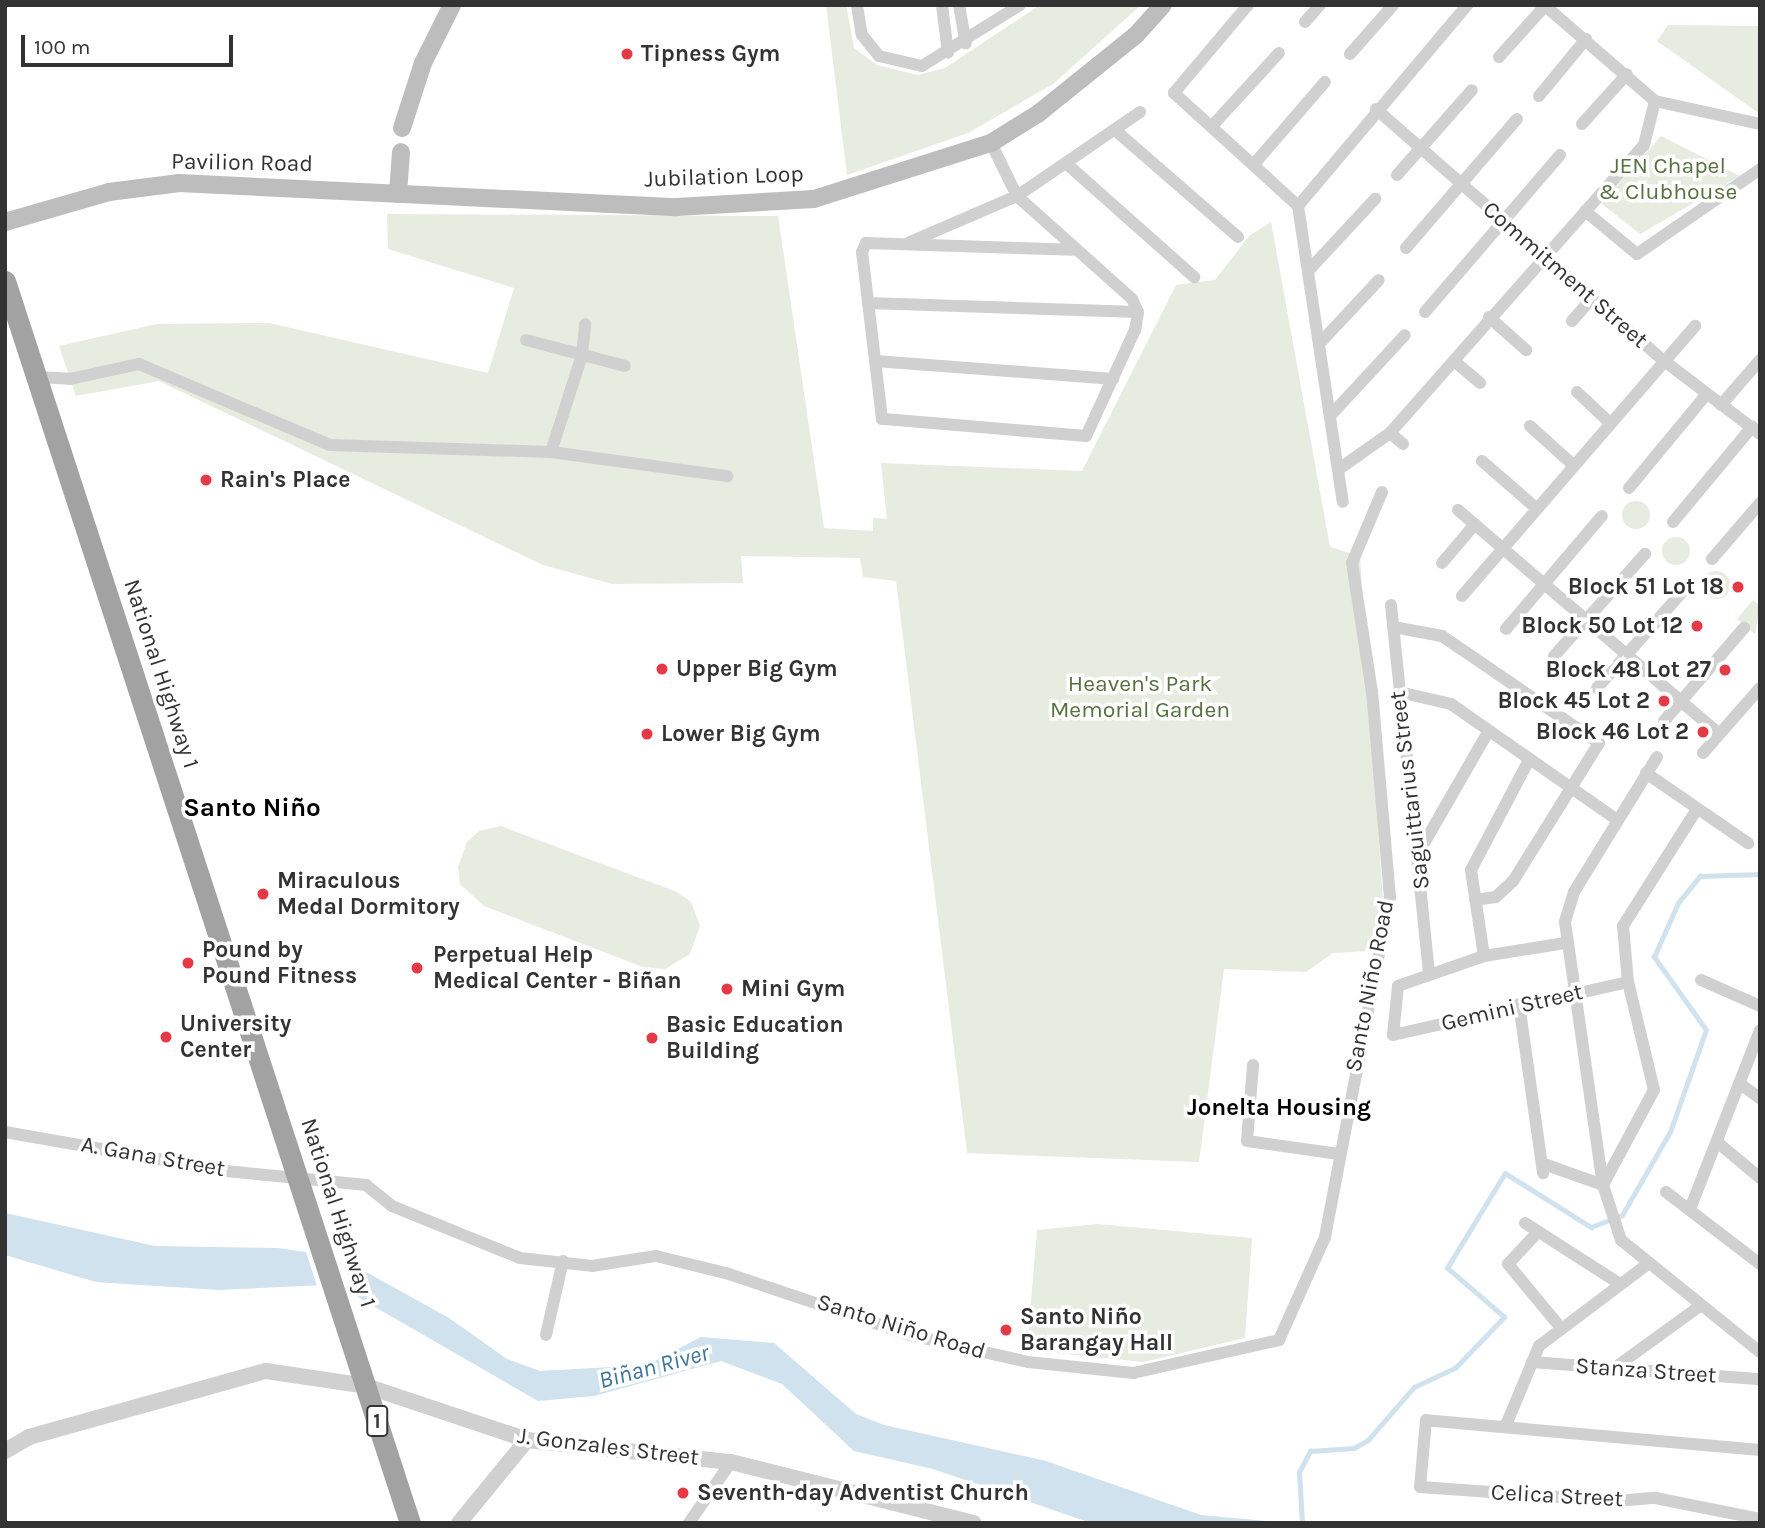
<!DOCTYPE html>
<meta charset="utf-8">
<style>
body{margin:0}
#map{position:relative;width:1765px;height:1528px;overflow:hidden;background:#fff;font-family:Karla,sans-serif}
div>[style]{position:absolute}
[style*='--x']{left:calc(var(--x)*1px);top:calc(var(--y)*1px);width:calc(var(--w)*1px);rotate:calc(var(--a)*1deg)}
.green>*{inset:0;background:#e6ecdf}
.round{border-radius:50%}
.water>*{inset:0;background:#cfe2ee}
.pier>*{inset:0;background:#fff}
.stream>*{height:4.5px;margin:-2.25px;padding:0 2.25px;transform-origin:2.25px;border-radius:2.25px;background:#cfe2ee}
.minor>*{height:12px;margin:-6px;padding:0 6px;transform-origin:6px;border-radius:6px;background:#d0d0d0}
.tertiary>*{height:16px;margin:-8px;padding:0 8px;transform-origin:8px;border-radius:8px;background:#d0d0d0}
.secondary>*{height:18px;margin:-9px;padding:0 9px;transform-origin:9px;border-radius:9px;background:#bdbdbd}
.trunk>*{height:21px;margin:-10.5px;padding:0 10.5px;transform-origin:10.5px;border-radius:10.5px;background:#a2a2a2}
.dots>*{width:19px;height:19px;translate:-50% -50%;box-sizing:border-box;border:4px solid #fff;border-radius:50%}
span{translate:-50% -50%;white-space:nowrap;text-align:center;line-height:1.15;-webkit-text-stroke:7px #fff;paint-order:stroke}
.shield-label span{padding:2px 5px;background:#fff;border:2px solid;border-radius:5px;-webkit-text-stroke-width:0}
.shield-label{font-size:21px;color:#333;font-weight:700}
.poi-label{font-size:23px;color:#333;font-weight:700}
.left{translate:0 -50%;text-align:left}
.right{translate:-100% -50%;text-align:right}
.street-label{font-size:23px;color:#333}
.park-label{font-size:23px;color:#56703f}
.neighbourhood-label{font-size:24px;color:#000;font-weight:700}
.water-label{font-size:24px;color:#3f7597;font-style:italic}
.quarter-label{font-size:26px;color:#000;font-weight:700}
.frame{position:absolute;inset:0;border:7px solid #333;pointer-events:none}
.scale{position:absolute;left:21px;top:35px;width:212px;height:32px;box-sizing:border-box;border:4px solid #333;border-top:0;padding-left:9px;font-size:21px;line-height:24px;white-space:nowrap;color:#333;-webkit-text-stroke:5px #fff;paint-order:stroke}
</style>
<div id="map">
<div class="green">
<div style="clip-path:polygon(826px 5px,846px 5px,854px 48px,877px 65px,918px 75px,945px 68px,1040px 5px,1141px 5px,1053px 84px,968px 133px,847px 175px)"></div>
<div style="clip-path:polygon(1668px 25px,1760px 26px,1760px 114px,1657px 41px)"></div>
<div style="clip-path:polygon(1661px 136px,1740px 176px,1640px 234px,1601px 203px)"></div>
<div style="clip-path:polygon(387px 214px,778px 216px,824px 528px,873px 531px,873px 518px,887px 519px,881px 463px,1082px 471px,1176px 285px,1215px 280px,1249px 236px,1271px 222px,1330px 547px,1360px 556px,1383px 902px,1369px 951px,1333px 953px,1306px 972px,1224px 969px,1199px 1162px,967px 1153px,896px 581px,863px 577px,860px 558px,741px 556px,743px 583px,612px 584px,543px 565px,159px 381px,76px 396px,59px 346px,157px 324px,269px 323px,488px 373px,514px 288px,388px 249px)"></div>
<div class="round" style="left:1622px;top:501px;width:28px;height:28px"></div>
<div class="round" style="left:1662px;top:537px;width:28px;height:28px"></div>
<div class="round" style="left:1702px;top:571px;width:28px;height:28px"></div>
<div style="clip-path:polygon(1753px 600px,1760px 606px,1755px 634px,1737px 619px)"></div>
<div style="clip-path:polygon(501px 826px,677px 892px,691px 902px,700px 926px,690px 954px,665px 969px,643px 967px,484px 906px,460px 884px,458px 867px,467px 842px,479px 831px)"></div>
<div style="clip-path:polygon(1098px 1224px,1252px 1238px,1245px 1338px,1143px 1362px,1027px 1350px,1037px 1230px)"></div>
</div>
<div class="water">
<div style="clip-path:polygon(5px 1213px,155px 1246px,278px 1248px,339px 1257px,449px 1318px,507px 1359px,540px 1371px,647px 1365px,701px 1337px,774px 1343px,856px 1414px,884px 1425px,1046px 1461px,1201px 1515px,1287px 1523px,1091px 1523px,933px 1469px,854px 1451px,782px 1384px,721px 1361px,594px 1396px,538px 1401px,349px 1292px,324px 1285px,219px 1290px,96px 1282px,5px 1255px)"></div>
</div>
<div class="pier">
<div style="clip-path:polygon(304px 1246px,342px 1254px,356px 1299px,318px 1289px)"></div>
</div>
<div class="stream">
<div style="--x:1302;--y:1523;--w:51;--a:-93.4"></div>
<div style="--x:1299;--y:1472;--w:24;--a:-62"></div>
<div style="--x:1310;--y:1451;--w:44;--a:-3.9"></div>
<div style="--x:1354;--y:1448;--w:16;--a:-30"></div>
<div style="--x:1368;--y:1440;--w:70;--a:-49"></div>
<div style="--x:1414;--y:1387;--w:45;--a:-24.9"></div>
<div style="--x:1455;--y:1368;--w:71;--a:-46.1"></div>
<div style="--x:1504;--y:1317;--w:75;--a:-139.3"></div>
<div style="--x:1447;--y:1268;--w:111;--a:-58.6"></div>
<div style="--x:1505;--y:1173;--w:102;--a:32.1"></div>
<div style="--x:1591;--y:1227;--w:33;--a:-21"></div>
<div style="--x:1622;--y:1215;--w:96;--a:-60"></div>
<div style="--x:1670;--y:1132;--w:108;--a:-70.6"></div>
<div style="--x:1706;--y:1030;--w:90;--a:-125.5"></div>
<div style="--x:1654;--y:957;--w:59;--a:-66"></div>
<div style="--x:1678;--y:903;--w:35;--a:-51"></div>
<div style="--x:1700;--y:876;--w:60;--a:-1.9"></div>
</div>
<div class="minor">
<div style="--x:857;--y:5;--w:30;--a:81"></div>
<div style="--x:862;--y:35;--w:27;--a:51"></div>
<div style="--x:879;--y:56;--w:44;--a:13.1"></div>
<div style="--x:922;--y:66;--w:115;--a:-31.9"></div>
<div style="--x:942;--y:5;--w:48;--a:82.9"></div>
<div style="--x:959;--y:5;--w:39;--a:80"></div>
<div style="--x:1248;--y:5;--w:115;--a:130.1"></div>
<div style="--x:1174;--y:93;--w:168;--a:42.3"></div>
<div style="--x:1298;--y:206;--w:299;--a:81.4"></div>
<div style="--x:1305;--y:22;--w:23;--a:-49"></div>
<div style="--x:1350;--y:54;--w:65;--a:-48.7"></div>
<div style="--x:1499;--y:57;--w:69;--a:-48"></div>
<div style="--x:1539;--y:96;--w:74;--a:-50.5"></div>
<div style="--x:1655;--y:101;--w:107;--a:12.4"></div>
<div style="--x:1376;--y:109;--w:381;--a:41.2"></div>
<div style="--x:1663;--y:360;--w:122;--a:37.3"></div>
<div style="--x:1582;--y:124;--w:67;--a:-48"></div>
<div style="--x:1212;--y:126;--w:99;--a:-47.5"></div>
<div style="--x:1115;--y:130;--w:163;--a:41"></div>
<div style="--x:991;--y:143;--w:59;--a:63.9"></div>
<div style="--x:1017;--y:196;--w:154;--a:41.8"></div>
<div style="--x:1132;--y:299;--w:14;--a:65"></div>
<div style="--x:1138;--y:312;--w:18;--a:99"></div>
<div style="--x:1135;--y:330;--w:117;--a:114.8"></div>
<div style="--x:1086;--y:436;--w:205;--a:-175.2"></div>
<div style="--x:882;--y:419;--w:168;--a:-96.8"></div>
<div style="--x:862;--y:252;--w:10;--a:-66"></div>
<div style="--x:866;--y:243;--w:207;--a:1.9"></div>
<div style="--x:1255;--y:163;--w:107;--a:-49.2"></div>
<div style="--x:1068;--y:165;--w:169;--a:41.6"></div>
<div style="--x:1397;--y:175;--w:113;--a:-48.6"></div>
<div style="--x:1298;--y:206;--w:263;--a:-49.9"></div>
<div style="--x:1585;--y:211;--w:67;--a:39.6"></div>
<div style="--x:1637;--y:254;--w:150;--a:-34.6"></div>
<div style="--x:910;--y:242;--w:116;--a:-23.3"></div>
<div style="--x:1017;--y:196;--w:149;--a:-34.3"></div>
<div style="--x:1406;--y:248;--w:170;--a:-49.3"></div>
<div style="--x:1310;--y:269;--w:96;--a:-47.1"></div>
<div style="--x:868;--y:303;--w:270;--a:1.9"></div>
<div style="--x:1425;--y:312;--w:207;--a:-49.3"></div>
<div style="--x:1489;--y:317;--w:50;--a:41.7"></div>
<div style="--x:1572;--y:321;--w:30;--a:-49"></div>
<div style="--x:526;--y:340;--w:102;--a:14.7"></div>
<div style="--x:1320;--y:343;--w:86;--a:-46.9"></div>
<div style="--x:875;--y:361;--w:239;--a:4.3"></div>
<div style="--x:1454;--y:361;--w:34;--a:40"></div>
<div style="--x:37;--y:377;--w:33;--a:3"></div>
<div style="--x:70;--y:379;--w:71;--a:-12.3"></div>
<div style="--x:139;--y:364;--w:207;--a:23"></div>
<div style="--x:330;--y:445;--w:221;--a:1.8"></div>
<div style="--x:551;--y:452;--w:178;--a:7.8"></div>
<div style="--x:1577;--y:392;--w:44;--a:43.2"></div>
<div style="--x:1721;--y:405;--w:60;--a:-49.1"></div>
<div style="--x:1330;--y:416;--w:110;--a:-47.2"></div>
<div style="--x:1530;--y:426;--w:57;--a:42.1"></div>
<div style="--x:1390;--y:433;--w:17;--a:40"></div>
<div style="--x:551;--y:452;--w:102;--a:-72.3"></div>
<div style="--x:582;--y:355;--w:31;--a:-84"></div>
<div style="--x:1482;--y:461;--w:70;--a:41"></div>
<div style="--x:1339;--y:469;--w:62;--a:-35.2"></div>
<div style="--x:1390;--y:433;--w:384;--a:-48.6"></div>
<div style="--x:1644;--y:145;--w:45;--a:-76"></div>
<div style="--x:1655;--y:101;--w:147;--a:-139.1"></div>
<div style="--x:1629;--y:488;--w:121;--a:-50.4"></div>
<div style="--x:1458;--y:510;--w:344;--a:40.6"></div>
<div style="--x:1673;--y:522;--w:124;--a:-50.3"></div>
<div style="--x:1712;--y:559;--w:74;--a:-49.4"></div>
<div style="--x:1442;--y:563;--w:51;--a:-49.8"></div>
<div style="--x:1462;--y:596;--w:357;--a:-49.2"></div>
<div style="--x:1391;--y:605;--w:372;--a:84.1"></div>
<div style="--x:1393;--y:627;--w:50;--a:10.4"></div>
<div style="--x:1442;--y:636;--w:190;--a:34.3"></div>
<div style="--x:1599;--y:743;--w:163;--a:121.9"></div>
<div style="--x:1513;--y:881;--w:23;--a:137"></div>
<div style="--x:1496;--y:897;--w:21;--a:172"></div>
<div style="--x:1506;--y:629;--w:148;--a:-49.7"></div>
<div style="--x:1554;--y:656;--w:137;--a:-48.3"></div>
<div style="--x:1597;--y:688;--w:132;--a:-48.4"></div>
<div style="--x:1399;--y:692;--w:53;--a:13"></div>
<div style="--x:1451;--y:704;--w:203;--a:34.9"></div>
<div style="--x:1664;--y:721;--w:123;--a:-49.3"></div>
<div style="--x:1703;--y:753;--w:86;--a:-48.8"></div>
<div style="--x:1657;--y:757;--w:158;--a:121.6"></div>
<div style="--x:1574;--y:892;--w:31;--a:107"></div>
<div style="--x:1565;--y:922;--w:266;--a:81.8"></div>
<div style="--x:1603;--y:1185;--w:58;--a:71.9"></div>
<div style="--x:1621;--y:1240;--w:179;--a:38.9"></div>
<div style="--x:1646;--y:773;--w:124;--a:34.5"></div>
<div style="--x:1419;--y:852;--w:138;--a:-60.1"></div>
<div style="--x:1565;--y:943;--w:82;--a:170.9"></div>
<div style="--x:1484;--y:956;--w:91;--a:160.8"></div>
<div style="--x:1398;--y:986;--w:49;--a:95.8"></div>
<div style="--x:1393;--y:1035;--w:241;--a:-12.7"></div>
<div style="--x:1484;--y:956;--w:87;--a:-98.6"></div>
<div style="--x:1471;--y:870;--w:124;--a:-62.2"></div>
<div style="--x:1701;--y:980;--w:64;--a:23.8"></div>
<div style="--x:1519;--y:1004;--w:171;--a:81.9"></div>
<div style="--x:1253;--y:1065;--w:76;--a:94.5"></div>
<div style="--x:1247;--y:1141;--w:93;--a:8"></div>
<div style="--x:1739;--y:1083;--w:26;--a:36"></div>
<div style="--x:5;--y:1132;--w:224;--a:10"></div>
<div style="--x:226;--y:1171;--w:141;--a:5.7"></div>
<div style="--x:366;--y:1185;--w:33;--a:39"></div>
<div style="--x:392;--y:1206;--w:138;--a:22.1"></div>
<div style="--x:520;--y:1258;--w:72;--a:6.3"></div>
<div style="--x:592;--y:1266;--w:65;--a:-8.9"></div>
<div style="--x:656;--y:1256;--w:72;--a:13.7"></div>
<div style="--x:726;--y:1273;--w:194;--a:18.6"></div>
<div style="--x:910;--y:1335;--w:121;--a:12.9"></div>
<div style="--x:1028;--y:1362;--w:106;--a:6"></div>
<div style="--x:1133;--y:1373;--w:150;--a:-12.7"></div>
<div style="--x:1279;--y:1340;--w:113;--a:-65.9"></div>
<div style="--x:1325;--y:1237;--w:346;--a:-79.2"></div>
<div style="--x:1390;--y:897;--w:206;--a:-95"></div>
<div style="--x:1372;--y:692;--w:131;--a:-98.8"></div>
<div style="--x:1352;--y:563;--w:77;--a:-67.1"></div>
<div style="--x:1717;--y:1142;--w:56;--a:39.9"></div>
<div style="--x:1544;--y:1164;--w:63;--a:19.6"></div>
<div style="--x:1603;--y:1185;--w:108;--a:-61.8"></div>
<div style="--x:1654;--y:1090;--w:111;--a:-103.5"></div>
<div style="--x:1628;--y:982;--w:56;--a:-95.1"></div>
<div style="--x:1623;--y:926;--w:138;--a:-57.7"></div>
<div style="--x:1666;--y:1192;--w:118;--a:37.5"></div>
<div style="--x:1690;--y:1209;--w:192;--a:-68.6"></div>
<div style="--x:1525;--y:1223;--w:113;--a:32.7"></div>
<div style="--x:1537;--y:1233;--w:42;--a:133.1"></div>
<div style="--x:1508;--y:1264;--w:83;--a:50.4"></div>
<div style="--x:546;--y:1335;--w:76;--a:-77.1"></div>
<div style="--x:1532;--y:1362;--w:229;--a:4.3"></div>
<div style="--x:1613;--y:1369;--w:107;--a:-35.9"></div>
<div style="--x:1506;--y:1425;--w:86;--a:-67.3"></div>
<div style="--x:1539;--y:1346;--w:136;--a:-37"></div>
<div style="--x:1760;--y:1450;--w:335;--a:-174.9"></div>
<div style="--x:1426;--y:1420;--w:67;--a:95.1"></div>
<div style="--x:1420;--y:1487;--w:197;--a:4.1"></div>
<div style="--x:1617;--y:1501;--w:38;--a:-5"></div>
<div style="--x:1655;--y:1498;--w:107;--a:11.3"></div>
<div style="--x:689;--y:1523;--w:74;--a:-55.5"></div>
</div>
<div class="tertiary">
<div style="--x:5;--y:1451;--w:28;--a:-30"></div>
<div style="--x:29;--y:1437;--w:246;--a:-15.6"></div>
<div style="--x:266;--y:1371;--w:101;--a:8.5"></div>
<div style="--x:366;--y:1386;--w:170;--a:18.5"></div>
<div style="--x:527;--y:1440;--w:205;--a:6.2"></div>
<div style="--x:731;--y:1462;--w:250;--a:14.1"></div>
<div style="--x:459;--y:1523;--w:107;--a:-50.7"></div>
</div>
<div class="secondary">
<div style="--x:402;--y:128;--w:68;--a:-72.1"></div>
<div style="--x:423;--y:63;--w:65;--a:-63.4"></div>
<div style="--x:398;--y:194;--w:42;--a:-85.9"></div>
<div style="--x:5;--y:222;--w:108;--a:-16.1"></div>
<div style="--x:109;--y:192;--w:71;--a:-7.3"></div>
<div style="--x:179;--y:183;--w:498;--a:2.8"></div>
<div style="--x:676;--y:207;--w:138;--a:-3.3"></div>
<div style="--x:814;--y:199;--w:186;--a:-17.6"></div>
<div style="--x:991;--y:143;--w:57;--a:-32"></div>
<div style="--x:1039;--y:113;--w:124;--a:-38.8"></div>
<div style="--x:1136;--y:35;--w:40;--a:-48"></div>
</div>
<div class="trunk">
<div style="--x:5;--y:281;--w:1306;--a:71.94"></div>
</div>
<div class="dots">
<div style="left:627px;top:54px;background:#e63946"></div>
<div style="left:206px;top:480px;background:#e63946"></div>
<div style="left:1738px;top:587px;background:#e63946"></div>
<div style="left:1697px;top:626px;background:#e63946"></div>
<div style="left:662px;top:669px;background:#e63946"></div>
<div style="left:1725px;top:670px;background:#e63946"></div>
<div style="left:1664px;top:701px;background:#e63946"></div>
<div style="left:1703px;top:732px;background:#e63946"></div>
<div style="left:647px;top:734px;background:#e63946"></div>
<div style="left:263px;top:894px;background:#e63946"></div>
<div style="left:188px;top:963px;background:#e63946"></div>
<div style="left:417px;top:968px;background:#e63946"></div>
<div style="left:727px;top:989px;background:#e63946"></div>
<div style="left:166px;top:1037px;background:#e63946"></div>
<div style="left:652px;top:1038px;background:#e63946"></div>
<div style="left:1006px;top:1330px;background:#e63946"></div>
<div style="left:683px;top:1493px;background:#e63946"></div>
</div>
<div class="shield-label">
<span style="left:377px;top:1421px">1</span>
</div>
<div class="poi-label">
<span class="left" style="left:641px;top:54px">Tipness Gym</span>
<span class="left" style="left:220px;top:480px">Rain's Place</span>
<span class="right" style="left:1724px;top:587px">Block 51 Lot 18</span>
<span class="right" style="left:1683px;top:626px">Block 50 Lot 12</span>
<span class="left" style="left:676px;top:669px">Upper Big Gym</span>
<span class="right" style="left:1711px;top:670px">Block 48 Lot 27</span>
<span class="right" style="left:1650px;top:701px">Block 45 Lot 2</span>
<span class="right" style="left:1689px;top:732px">Block 46 Lot 2</span>
<span class="left" style="left:661px;top:734px">Lower Big Gym</span>
<span class="left" style="left:277px;top:894px">Miraculous<br>Medal Dormitory</span>
<span class="left" style="left:202px;top:963px">Pound by<br>Pound Fitness</span>
<span class="left" style="left:433px;top:968px">Perpetual Help<br>Medical Center - Biñan</span>
<span class="left" style="left:741px;top:989px">Mini Gym</span>
<span class="left" style="left:180px;top:1037px">University<br>Center</span>
<span class="left" style="left:666px;top:1038px">Basic Education<br>Building</span>
<span class="left" style="left:1020px;top:1330px">Santo Niño<br>Barangay Hall</span>
<span class="left" style="left:697px;top:1493px">Seventh-day Adventist Church</span>
</div>
<div class="street-label">
<span style="left:242px;top:163px;rotate:1deg">Pavilion Road</span>
<span style="left:724px;top:177px;rotate:-2deg">Jubilation Loop</span>
<span style="left:1565px;top:275px;rotate:41deg">Commitment Street</span>
<span style="left:161px;top:674px;rotate:72deg">National Highway 1</span>
<span style="left:1410px;top:790px;rotate:-97deg">Saguittarius Street</span>
<span style="left:1370px;top:986px;rotate:-79deg">Santo Niño Road</span>
<span style="left:1512px;top:1008px;rotate:-13deg">Gemini Street</span>
<span style="left:153px;top:1157px;rotate:10deg">A. Gana Street</span>
<span style="left:338px;top:1213px;rotate:72deg">National Highway 1</span>
<span style="left:901px;top:1327px;rotate:17deg">Santo Niño Road</span>
<span style="left:1646px;top:1371px;rotate:4deg">Stanza Street</span>
<span style="left:608px;top:1447px;rotate:7deg">J. Gonzales Street</span>
<span style="left:1557px;top:1496px;rotate:3deg">Celica Street</span>
</div>
<div class="park-label">
<span style="left:1668px;top:179px">JEN Chapel<br>&amp; Clubhouse</span>
<span style="left:1140px;top:697px">Heaven's Park<br>Memorial Garden</span>
</div>
<div class="neighbourhood-label">
<span style="left:1279px;top:1108px">Jonelta Housing</span>
</div>
<div class="water-label">
<span style="left:654px;top:1367px;rotate:-15deg">Biñan River</span>
</div>
<div class="quarter-label">
<span style="left:252px;top:808px">Santo Niño</span>
</div>
<div class="frame"></div>
<div class="scale">100 m</div>
</div>
